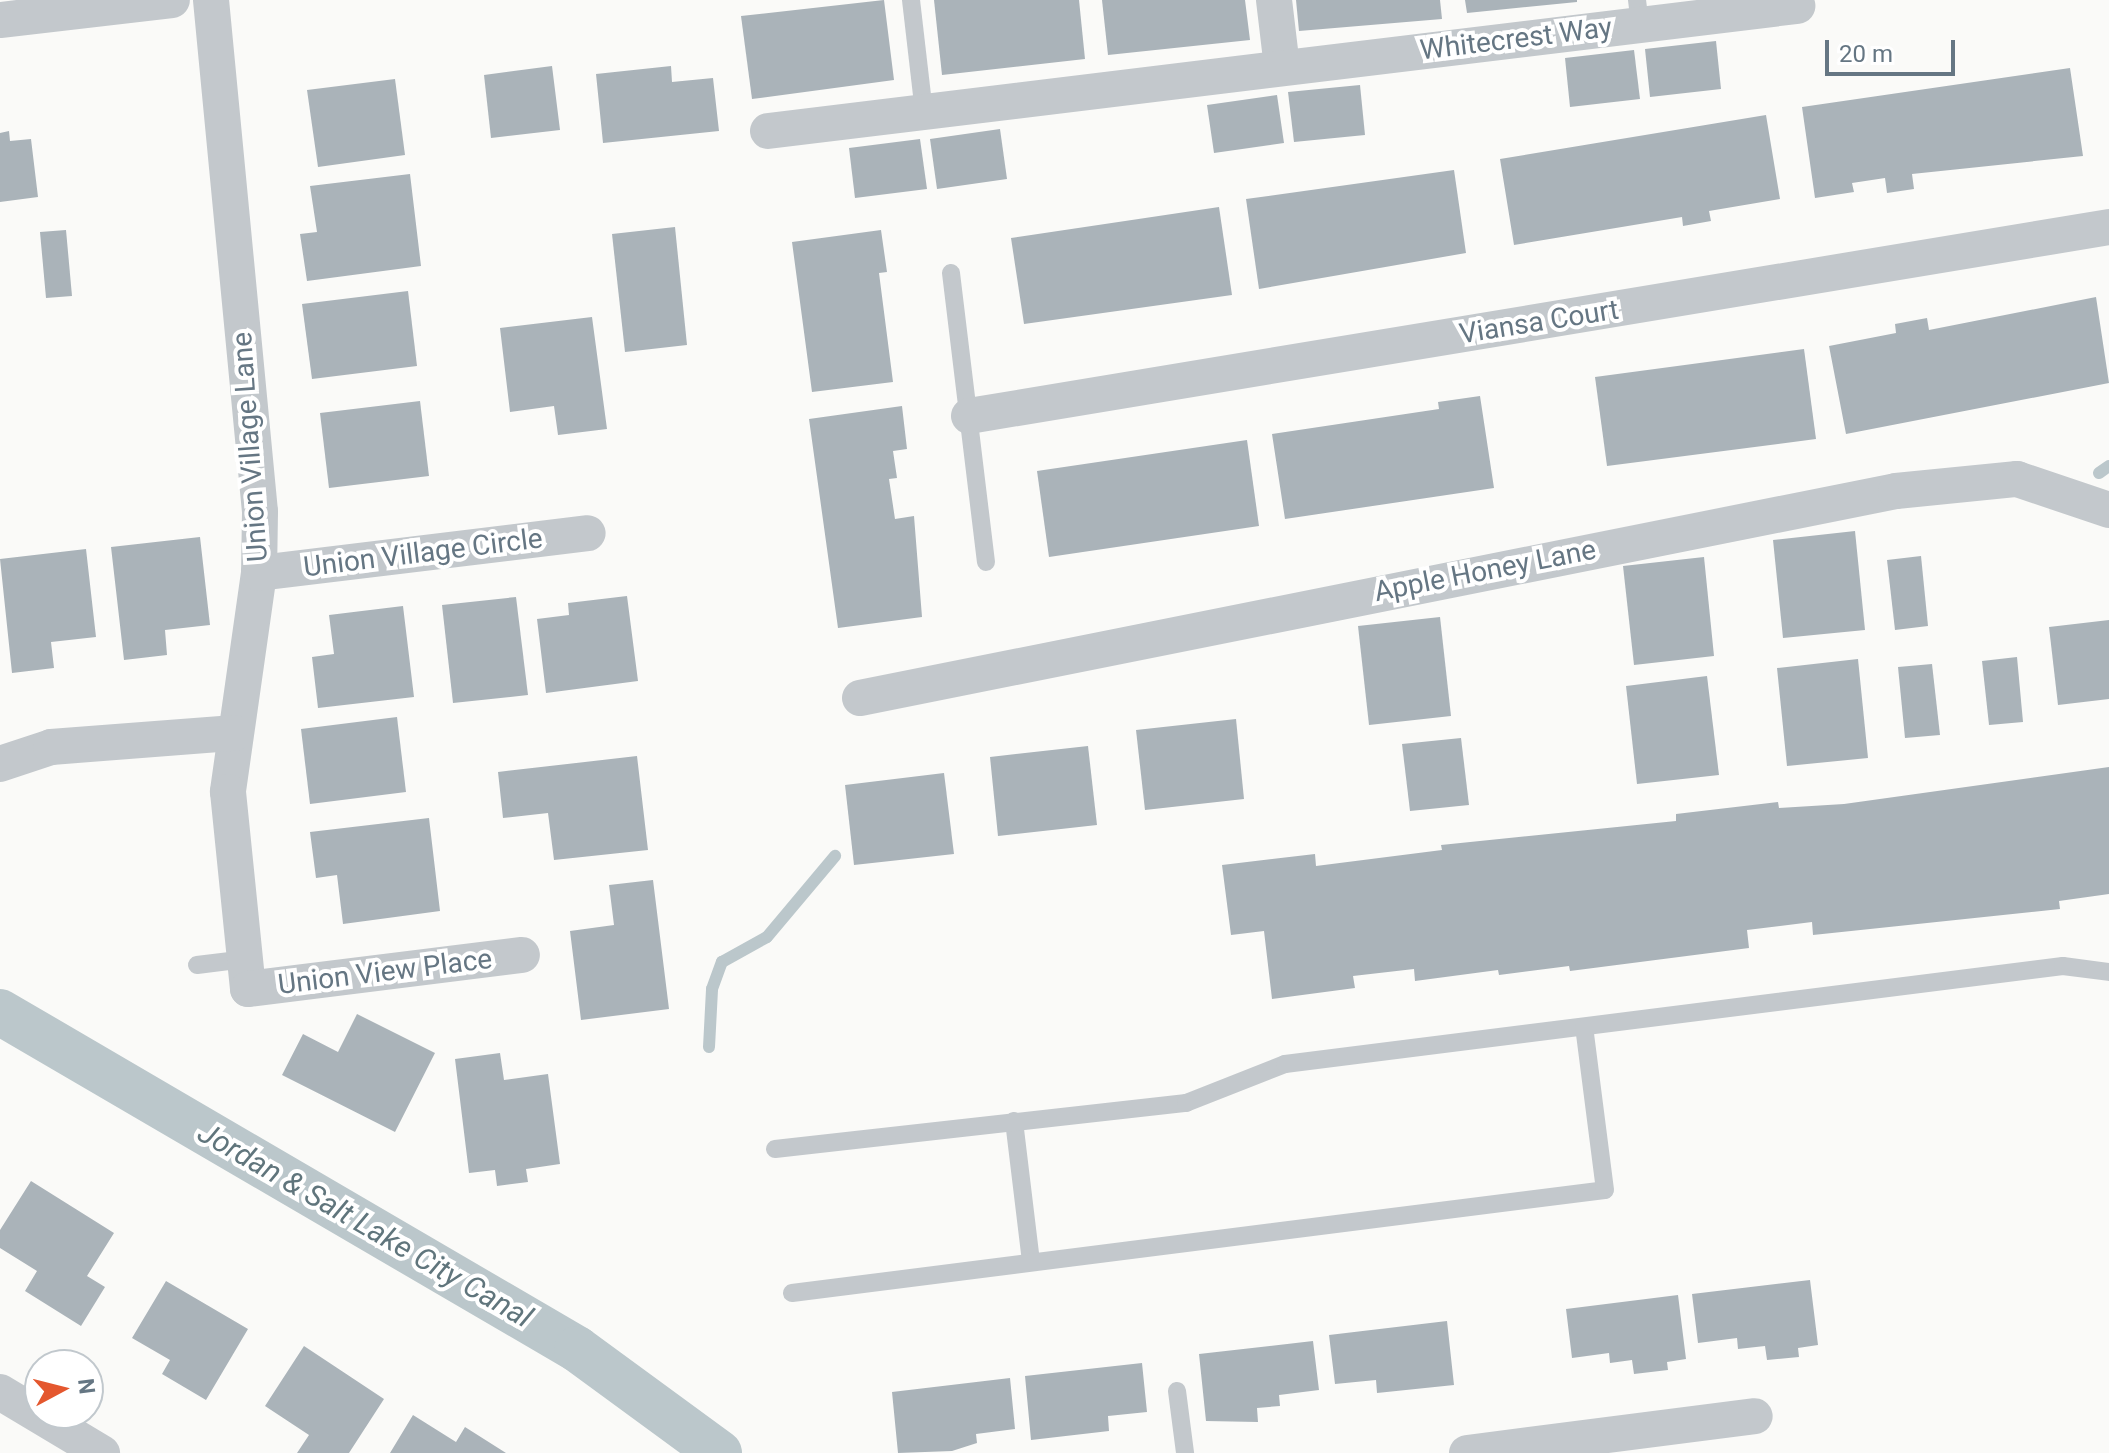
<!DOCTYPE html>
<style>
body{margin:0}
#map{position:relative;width:2109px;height:1453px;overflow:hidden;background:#fafaf8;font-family:Roboto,sans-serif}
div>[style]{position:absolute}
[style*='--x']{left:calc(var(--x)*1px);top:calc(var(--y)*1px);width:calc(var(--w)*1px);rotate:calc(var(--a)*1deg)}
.stream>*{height:12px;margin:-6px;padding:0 6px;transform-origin:6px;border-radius:6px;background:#bbc7cb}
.canal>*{height:46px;margin:-23px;padding:0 23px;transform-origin:23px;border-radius:23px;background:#bbc7cb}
.building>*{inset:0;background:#aab3b9}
.lane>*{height:18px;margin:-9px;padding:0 9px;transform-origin:9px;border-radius:9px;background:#c3c8cc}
.street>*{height:36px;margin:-18px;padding:0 18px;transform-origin:18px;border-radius:18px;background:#c3c8cc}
span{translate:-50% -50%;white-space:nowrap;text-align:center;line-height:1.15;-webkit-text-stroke:8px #fff;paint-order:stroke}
.street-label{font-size:28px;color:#657683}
.water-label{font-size:30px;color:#60757c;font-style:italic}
.north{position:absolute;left:24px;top:1349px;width:80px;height:80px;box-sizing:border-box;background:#fff;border:2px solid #c1c8cd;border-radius:50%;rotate:83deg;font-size:22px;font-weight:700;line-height:32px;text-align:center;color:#657683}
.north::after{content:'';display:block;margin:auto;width:28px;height:36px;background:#e4572e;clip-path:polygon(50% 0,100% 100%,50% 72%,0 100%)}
.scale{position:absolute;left:1825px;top:40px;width:130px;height:36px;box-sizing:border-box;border:4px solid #657683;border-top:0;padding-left:10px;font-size:24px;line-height:28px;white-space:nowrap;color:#657683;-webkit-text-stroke:6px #fff;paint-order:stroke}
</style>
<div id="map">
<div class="stream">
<div style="--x:2099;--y:473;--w:12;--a:-35"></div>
<div style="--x:709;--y:1047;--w:58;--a:-87"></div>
<div style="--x:712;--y:989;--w:29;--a:-70"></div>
<div style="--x:722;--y:962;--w:51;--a:-29.1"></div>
<div style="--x:767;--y:937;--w:106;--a:-50"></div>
</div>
<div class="canal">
<div style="--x:0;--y:1012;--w:668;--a:30.29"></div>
<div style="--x:577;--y:1349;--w:176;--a:36.2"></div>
</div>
<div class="building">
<div style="clip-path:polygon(884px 0,894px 80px,752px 99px,741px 16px)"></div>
<div style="clip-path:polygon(934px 0,1079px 0,1085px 59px,942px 75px)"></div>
<div style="clip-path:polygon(1102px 0,1245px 0,1250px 40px,1108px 55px)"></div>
<div style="clip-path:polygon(1296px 0,1440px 0,1442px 19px,1299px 31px)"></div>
<div style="clip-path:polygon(1465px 0,1577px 0,1577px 2px,1467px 13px)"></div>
<div style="clip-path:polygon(1716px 41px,1721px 89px,1650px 97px,1645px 49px)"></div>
<div style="clip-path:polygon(1634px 50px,1640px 99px,1570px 107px,1565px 58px)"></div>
<div style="clip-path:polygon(552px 66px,560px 130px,491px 138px,484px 75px)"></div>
<div style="clip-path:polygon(671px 66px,672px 82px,713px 78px,719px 131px,603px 143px,596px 74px)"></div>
<div style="clip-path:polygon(2070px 68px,2083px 156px,1912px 174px,1914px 189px,1887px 193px,1885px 178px,1852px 183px,1854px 192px,1815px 198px,1802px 107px)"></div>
<div style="clip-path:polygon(395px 79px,405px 155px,318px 167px,307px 90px)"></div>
<div style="clip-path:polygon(1360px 85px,1365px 135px,1294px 142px,1288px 92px)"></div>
<div style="clip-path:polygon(1277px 95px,1284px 143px,1214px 153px,1207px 105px)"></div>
<div style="clip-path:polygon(1766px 115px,1780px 199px,1709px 211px,1711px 221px,1683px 226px,1682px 217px,1514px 245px,1500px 159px)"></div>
<div style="clip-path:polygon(1000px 129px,1007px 179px,937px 189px,930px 139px)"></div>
<div style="clip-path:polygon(9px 131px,10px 141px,31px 139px,38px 197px,0 202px,0 133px)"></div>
<div style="clip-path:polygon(920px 139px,927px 189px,855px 198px,849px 148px)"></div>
<div style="clip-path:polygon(1454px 170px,1466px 253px,1259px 289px,1246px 199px)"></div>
<div style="clip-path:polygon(410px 174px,421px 266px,307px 281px,300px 234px,317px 232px,310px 186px)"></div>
<div style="clip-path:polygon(1219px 207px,1232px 295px,1024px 324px,1011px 238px)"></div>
<div style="clip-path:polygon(675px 227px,687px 345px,625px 352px,612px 234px)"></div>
<div style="clip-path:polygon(66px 230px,72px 296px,46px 298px,40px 232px)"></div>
<div style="clip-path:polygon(881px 230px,887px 272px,879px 273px,893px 382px,812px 392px,792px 242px)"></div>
<div style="clip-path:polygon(408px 291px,417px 366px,312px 379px,302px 304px)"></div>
<div style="clip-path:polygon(2096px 297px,2109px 383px,1846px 434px,1829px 346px,1896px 333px,1895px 324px,1927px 318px,1929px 330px)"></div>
<div style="clip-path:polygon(592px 317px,607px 429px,558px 435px,554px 406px,510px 412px,500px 328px)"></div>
<div style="clip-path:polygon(1804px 349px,1816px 439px,1607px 466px,1595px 377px)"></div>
<div style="clip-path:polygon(1480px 396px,1494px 488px,1285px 519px,1272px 434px,1439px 409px,1438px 402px)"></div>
<div style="clip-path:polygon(420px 401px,429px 476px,329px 488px,320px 413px)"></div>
<div style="clip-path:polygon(902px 406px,907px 449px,893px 451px,897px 478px,889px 479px,895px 519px,914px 516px,922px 617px,838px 628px,809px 419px)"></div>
<div style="clip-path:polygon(1247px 440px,1259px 526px,1049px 557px,1037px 471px)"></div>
<div style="clip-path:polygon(1855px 531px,1865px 630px,1783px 638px,1773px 540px)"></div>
<div style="clip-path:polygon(200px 537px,210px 625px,165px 630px,167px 655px,124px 660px,111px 547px)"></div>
<div style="clip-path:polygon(86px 549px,96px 637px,51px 642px,54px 668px,12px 673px,0 559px)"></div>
<div style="clip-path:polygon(1921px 556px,1928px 626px,1895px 630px,1887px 560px)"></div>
<div style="clip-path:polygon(1704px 557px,1714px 656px,1634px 665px,1623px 566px)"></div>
<div style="clip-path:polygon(627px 596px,638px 681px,546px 693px,537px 619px,569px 615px,568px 603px)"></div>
<div style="clip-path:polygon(516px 597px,528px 695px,453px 703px,442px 605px)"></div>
<div style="clip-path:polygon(403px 606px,414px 697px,318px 708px,312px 657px,334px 654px,329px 615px)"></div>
<div style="clip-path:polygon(1440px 617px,1451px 716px,1369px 725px,1358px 626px)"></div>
<div style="clip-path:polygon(2109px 620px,2109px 699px,2058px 705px,2049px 627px)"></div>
<div style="clip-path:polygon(2017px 657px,2023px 722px,1989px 725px,1982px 661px)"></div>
<div style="clip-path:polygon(1858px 659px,1868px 758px,1787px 766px,1777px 668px)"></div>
<div style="clip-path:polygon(1932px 664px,1940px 735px,1905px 738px,1898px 667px)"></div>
<div style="clip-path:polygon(1707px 676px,1719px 775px,1637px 784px,1626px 686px)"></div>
<div style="clip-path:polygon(397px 717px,406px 792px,310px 804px,301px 729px)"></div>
<div style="clip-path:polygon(1236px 719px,1244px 799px,1145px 810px,1136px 730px)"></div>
<div style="clip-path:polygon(1461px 738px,1469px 805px,1410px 811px,1402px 744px)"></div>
<div style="clip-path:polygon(1088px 746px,1097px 825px,998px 836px,990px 757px)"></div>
<div style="clip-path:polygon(637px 756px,648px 850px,554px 860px,548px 813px,503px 818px,498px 772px)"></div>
<div style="clip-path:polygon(2109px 767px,2109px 894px,2059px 901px,2060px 909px,1813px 935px,1812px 922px,1747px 930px,1749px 948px,1570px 971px,1569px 966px,1499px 975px,1498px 970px,1415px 981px,1414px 969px,1353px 976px,1355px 988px,1272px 999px,1264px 931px,1231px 935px,1222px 865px,1315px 854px,1316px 866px,1442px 850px,1441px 845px,1676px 821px,1676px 814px,1778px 802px,1779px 808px,1844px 804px)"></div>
<div style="clip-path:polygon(944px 773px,954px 854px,854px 865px,845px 785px)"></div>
<div style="clip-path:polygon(429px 818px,440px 911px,343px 924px,337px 875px,316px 878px,310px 832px)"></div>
<div style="clip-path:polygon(653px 880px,669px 1009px,581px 1020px,570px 931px,614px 925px,609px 885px)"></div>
<div style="clip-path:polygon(357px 1014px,435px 1053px,395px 1132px,282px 1075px,303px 1034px,338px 1052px)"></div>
<div style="clip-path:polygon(500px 1053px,504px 1080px,548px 1074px,560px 1164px,526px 1169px,528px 1182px,497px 1186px,495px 1170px,469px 1173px,455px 1059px)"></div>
<div style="clip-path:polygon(31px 1181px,114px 1233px,87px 1276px,105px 1287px,81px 1326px,25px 1291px,37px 1271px,0 1248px,0 1230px)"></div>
<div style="clip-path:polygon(1810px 1280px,1818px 1345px,1798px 1348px,1799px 1357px,1767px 1360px,1765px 1346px,1738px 1349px,1737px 1338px,1698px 1343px,1692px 1294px)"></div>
<div style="clip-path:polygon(166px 1281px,248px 1329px,206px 1400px,162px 1374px,170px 1360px,132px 1338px)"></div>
<div style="clip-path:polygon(1678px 1295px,1686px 1359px,1667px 1362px,1668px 1370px,1634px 1374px,1632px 1360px,1610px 1363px,1609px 1353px,1572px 1358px,1566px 1309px)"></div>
<div style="clip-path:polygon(1447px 1321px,1454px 1385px,1377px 1393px,1376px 1380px,1335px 1384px,1329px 1335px)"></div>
<div style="clip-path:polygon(1313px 1341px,1319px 1390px,1279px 1395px,1280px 1406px,1257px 1408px,1258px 1422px,1206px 1421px,1199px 1354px)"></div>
<div style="clip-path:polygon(304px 1346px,384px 1399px,349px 1453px,297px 1453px,309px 1435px,265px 1406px)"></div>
<div style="clip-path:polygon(1142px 1363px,1147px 1412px,1108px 1416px,1109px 1431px,1031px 1440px,1025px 1376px)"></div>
<div style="clip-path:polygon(1010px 1378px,1015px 1429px,976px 1434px,977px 1443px,952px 1451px,898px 1453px,892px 1392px)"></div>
<div style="clip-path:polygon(413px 1415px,456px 1442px,465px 1427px,506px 1453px,390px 1453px)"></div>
</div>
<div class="lane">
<div style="--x:911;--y:0;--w:113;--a:83.4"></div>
<div style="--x:1637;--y:0;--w:24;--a:83"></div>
<div style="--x:951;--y:273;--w:291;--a:83.1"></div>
<div style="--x:197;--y:965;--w:48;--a:-7.1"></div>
<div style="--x:1014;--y:1121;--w:142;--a:83.1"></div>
<div style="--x:775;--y:1149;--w:414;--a:-6.4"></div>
<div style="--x:1186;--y:1103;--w:106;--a:-21.5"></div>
<div style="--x:1285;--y:1064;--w:784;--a:-7.18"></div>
<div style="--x:2063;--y:966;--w:46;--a:7.4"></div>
<div style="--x:792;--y:1293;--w:819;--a:-7.22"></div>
<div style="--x:1605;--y:1190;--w:164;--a:-97.3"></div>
<div style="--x:1177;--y:1391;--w:63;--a:82.6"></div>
</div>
<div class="street">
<div style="--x:211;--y:0;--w:514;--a:84.53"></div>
<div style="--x:260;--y:512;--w:61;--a:90.9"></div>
<div style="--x:259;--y:573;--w:221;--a:98.1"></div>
<div style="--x:228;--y:792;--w:198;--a:84.2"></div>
<div style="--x:248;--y:989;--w:276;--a:-7.1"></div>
<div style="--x:1274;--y:0;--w:67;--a:83.2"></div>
<div style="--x:0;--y:20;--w:173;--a:-6.6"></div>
<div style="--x:768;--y:131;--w:1037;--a:-6.93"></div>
<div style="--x:969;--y:416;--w:1156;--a:-9.41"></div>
<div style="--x:259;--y:573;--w:331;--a:-6.9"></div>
<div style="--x:860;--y:698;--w:1056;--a:-11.3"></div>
<div style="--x:1896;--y:491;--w:122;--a:-5.7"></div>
<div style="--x:2017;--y:479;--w:97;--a:18.6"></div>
<div style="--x:0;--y:764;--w:54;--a:-18.4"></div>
<div style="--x:51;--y:747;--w:184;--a:-4.4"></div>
<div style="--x:0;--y:1392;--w:119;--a:30.9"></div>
<div style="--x:1467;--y:1453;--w:290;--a:-7.3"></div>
</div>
<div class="street-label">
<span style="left:1516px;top:39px;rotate:-7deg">Whitecrest Way</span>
<span style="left:1539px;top:322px;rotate:-9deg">Viansa Court</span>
<span style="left:250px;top:447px;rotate:-94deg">Union Village Lane</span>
<span style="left:423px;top:553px;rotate:-7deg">Union Village Circle</span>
<span style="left:1485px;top:571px;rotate:-11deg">Apple Honey Lane</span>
<span style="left:385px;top:972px;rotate:-7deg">Union View Place</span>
</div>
<div class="water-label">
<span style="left:365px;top:1225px;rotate:30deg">Jordan &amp; Salt Lake City Canal</span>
</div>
<div class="north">N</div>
<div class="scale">20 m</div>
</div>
